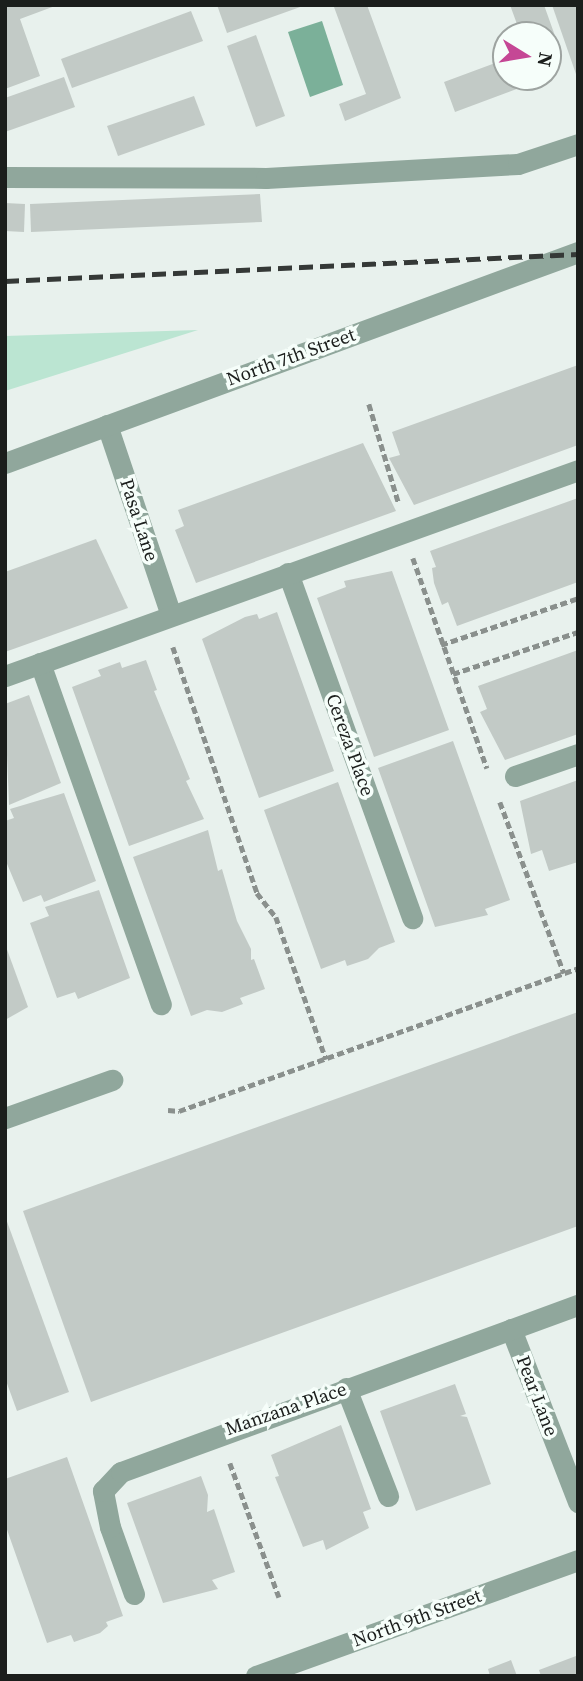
<!DOCTYPE html>
<style>
body{margin:0}
#map{position:relative;width:583px;height:1681px;overflow:hidden;background:#e8f1ed;font-family:"Source Serif 4",serif}
div>[style]{position:absolute}
[style*='--x']{left:calc(var(--x)*1px);top:calc(var(--y)*1px);width:calc(var(--w)*1px);rotate:calc(var(--a)*1deg)}
.green>*{inset:0;background:#bbe5d2}
.water>*{inset:0;background:#7bb099}
.building>*{inset:0;background:#c2cac6}
.path>*{height:4.5px;margin-top:-2.25px;transform-origin:0;background:repeating-linear-gradient(90deg,#8a908d 0 7px,transparent 0 10.5px)}
.minor>*{height:21px;margin:-10.5px;padding:0 10.5px;transform-origin:10.5px;border-radius:10.5px;background:#90a79c}
.rail>*{height:5px;margin-top:-2.5px;transform-origin:0;background:repeating-linear-gradient(90deg,#353937 0 14px,transparent 0 21px)}
span{translate:-50% -50%;white-space:nowrap;text-align:center;line-height:1.15;-webkit-text-stroke:7px #f6fefa;paint-order:stroke}
.street-label{font-size:19px;color:#1b1e1c}
.frame{position:absolute;inset:0;border:7px solid #1b1e1c;pointer-events:none}
.north{position:absolute;left:492px;top:21px;width:70px;height:70px;box-sizing:border-box;background:#f6fefa;border:2px solid #9ea4a1;border-radius:50%;rotate:101deg;font-size:19px;font-weight:700;line-height:28px;text-align:center;color:#1b1e1c}
.north::after{content:'';display:block;margin:auto;width:24px;height:32px;background:#c54795;clip-path:polygon(50% 0,100% 100%,50% 72%,0 100%)}
</style>
<div id="map">
<div class="green">
<div style="clip-path:polygon(198px 330px,5px 391px,5px 336px)"></div>
</div>
<div class="water">
<div style="clip-path:polygon(322px 21px,343px 85px,310px 97px,288px 32px)"></div>
</div>
<div class="building">
<div style="clip-path:polygon(5px 5px,55px 6px,20px 19px,40px 76px,5px 89px)"></div>
<div style="clip-path:polygon(217px 5px,303px 5px,303px 6px,227px 33px)"></div>
<div style="clip-path:polygon(367px 5px,401px 98px,345px 121px,339px 104px,366px 94px,334px 7px)"></div>
<div style="clip-path:polygon(510px 5px,544px 5px,559px 47px,548px 51px,548px 35px,521px 35px)"></div>
<div style="clip-path:polygon(552px 5px,578px 5px,578px 77px,577px 77px)"></div>
<div style="clip-path:polygon(191px 11px,203px 41px,72px 88px,61px 59px)"></div>
<div style="clip-path:polygon(256px 35px,285px 116px,256px 127px,227px 46px)"></div>
<div style="clip-path:polygon(506px 59px,506px 77px,543px 79px,455px 112px,444px 82px)"></div>
<div style="clip-path:polygon(64px 77px,75px 107px,5px 132px,5px 98px)"></div>
<div style="clip-path:polygon(194px 96px,205px 125px,118px 156px,107px 126px)"></div>
<div style="clip-path:polygon(260px 194px,262px 222px,31px 232px,30px 204px)"></div>
<div style="clip-path:polygon(5px 203px,25px 204px,24px 232px,5px 231px)"></div>
<div style="clip-path:polygon(578px 365px,578px 445px,414px 505px,389px 458px,400px 455px,392px 432px)"></div>
<div style="clip-path:polygon(363px 443px,396px 511px,196px 583px,175px 530px,184px 526px,178px 510px)"></div>
<div style="clip-path:polygon(578px 498px,578px 582px,457px 626px,448px 602px,442px 605px,434px 583px,432px 568px,436px 567px,430px 551px)"></div>
<div style="clip-path:polygon(96px 539px,128px 608px,5px 652px,5px 572px)"></div>
<div style="clip-path:polygon(392px 571px,449px 730px,374px 757px,317px 598px,346px 587px,344px 581px)"></div>
<div style="clip-path:polygon(277px 612px,334px 771px,259px 798px,202px 639px,245px 617px,257px 614px,259px 619px)"></div>
<div style="clip-path:polygon(578px 650px,578px 734px,505px 760px,480px 712px,487px 709px,478px 686px)"></div>
<div style="clip-path:polygon(146px 660px,157px 690px,154px 691px,190px 779px,186px 781px,204px 819px,129px 846px,72px 687px,101px 676px,98px 670px,120px 662px,122px 668px)"></div>
<div style="clip-path:polygon(29px 695px,61px 783px,9px 805px,5px 704px)"></div>
<div style="clip-path:polygon(453px 741px,510px 900px,485px 909px,488px 915px,435px 927px,378px 768px)"></div>
<div style="clip-path:polygon(578px 780px,578px 862px,549px 871px,542px 850px,531px 854px,520px 801px)"></div>
<div style="clip-path:polygon(338px 782px,395px 942px,379px 948px,368px 959px,347px 966px,345px 960px,321px 969px,264px 810px)"></div>
<div style="clip-path:polygon(64px 793px,96px 881px,44px 902px,41px 895px,23px 902px,5px 859px,5px 821px,14px 818px,10px 809px)"></div>
<div style="clip-path:polygon(208px 830px,218px 871px,222px 869px,237px 921px,251px 949px,251px 960px,254px 959px,265px 989px,240px 998px,243px 1004px,222px 1012px,207px 1010px,191px 1016px,133px 857px)"></div>
<div style="clip-path:polygon(99px 890px,130px 978px,78px 999px,75px 992px,57px 998px,30px 923px,49px 916px,45px 907px)"></div>
<div style="clip-path:polygon(5px 944px,28px 1007px,5px 1020px)"></div>
<div style="clip-path:polygon(578px 1012px,578px 1226px,91px 1402px,23px 1211px)"></div>
<div style="clip-path:polygon(5px 1216px,69px 1392px,17px 1411px,5px 1378px)"></div>
<div style="clip-path:polygon(455px 1384px,466px 1414px,460px 1416px,467px 1417px,491px 1484px,416px 1511px,380px 1411px)"></div>
<div style="clip-path:polygon(341px 1425px,371px 1509px,363px 1512px,369px 1528px,326px 1550px,323px 1540px,303px 1547px,275px 1477px,279px 1476px,271px 1455px)"></div>
<div style="clip-path:polygon(67px 1457px,123px 1616px,106px 1622px,108px 1626px,100px 1633px,74px 1642px,71px 1635px,47px 1643px,5px 1524px,5px 1479px)"></div>
<div style="clip-path:polygon(201px 1476px,208px 1495px,207px 1512px,214px 1509px,235px 1572px,212px 1580px,218px 1589px,163px 1603px,127px 1503px)"></div>
<div style="clip-path:polygon(576px 1656px,578px 1676px,541px 1676px,539px 1670px)"></div>
<div style="clip-path:polygon(511px 1660px,517px 1676px,490px 1676px,488px 1669px)"></div>
</div>
<div class="path">
<div style="--x:369;--y:404;--w:104;--a:73.3"></div>
<div style="--x:413;--y:558;--w:223;--a:70.6"></div>
<div style="--x:441;--y:645;--w:145;--a:-18.9"></div>
<div style="--x:173;--y:647;--w:260;--a:71.1"></div>
<div style="--x:257;--y:893;--w:31;--a:52"></div>
<div style="--x:276;--y:917;--w:151;--a:70.6"></div>
<div style="--x:453;--y:674;--w:132;--a:-18.6"></div>
<div style="--x:500;--y:802;--w:183;--a:69.5"></div>
<div style="--x:168;--y:1110;--w:11;--a:5"></div>
<div style="--x:179;--y:1111;--w:424;--a:-19.7"></div>
<div style="--x:230;--y:1463;--w:143;--a:69.9"></div>
</div>
<div class="minor">
<div style="--x:5;--y:177;--w:261;--a:0.2"></div>
<div style="--x:266;--y:178;--w:252;--a:-3.2"></div>
<div style="--x:518;--y:164;--w:63;--a:-18.4"></div>
<div style="--x:107;--y:425;--w:200;--a:71.4"></div>
<div style="--x:5;--y:463;--w:611;--a:-20.22"></div>
<div style="--x:288;--y:573;--w:367;--a:70.2"></div>
<div style="--x:40;--y:663;--w:362;--a:70.5"></div>
<div style="--x:5;--y:676;--w:609;--a:-19.77"></div>
<div style="--x:515;--y:776;--w:67;--a:-19.2"></div>
<div style="--x:5;--y:1118;--w:114;--a:-19.6"></div>
<div style="--x:511;--y:1329;--w:186;--a:68.8"></div>
<div style="--x:346;--y:1388;--w:116;--a:68.7"></div>
<div style="--x:134;--y:1594;--w:71;--a:-109.7"></div>
<div style="--x:110;--y:1527;--w:37;--a:-101"></div>
<div style="--x:103;--y:1491;--w:26;--a:-47"></div>
<div style="--x:121;--y:1472;--w:487;--a:-20.1"></div>
<div style="--x:256;--y:1676;--w:342;--a:-19.8"></div>
</div>
<div class="rail">
<div style="--x:5;--y:281;--w:574;--a:-2.7"></div>
</div>
<div class="street-label">
<span style="left:291px;top:357px;rotate:-20deg">North 7th Street</span>
<span style="left:139px;top:520px;rotate:72deg">Pasa Lane</span>
<span style="left:350px;top:745px;rotate:70deg">Cereza Place</span>
<span style="left:537px;top:1396px;rotate:69deg">Pear Lane</span>
<span style="left:286px;top:1409px;rotate:-19deg">Manzana Place</span>
<span style="left:417px;top:1618px;rotate:-20deg">North 9th Street</span>
</div>
<div class="frame"></div>
<div class="north">N</div>
</div>
